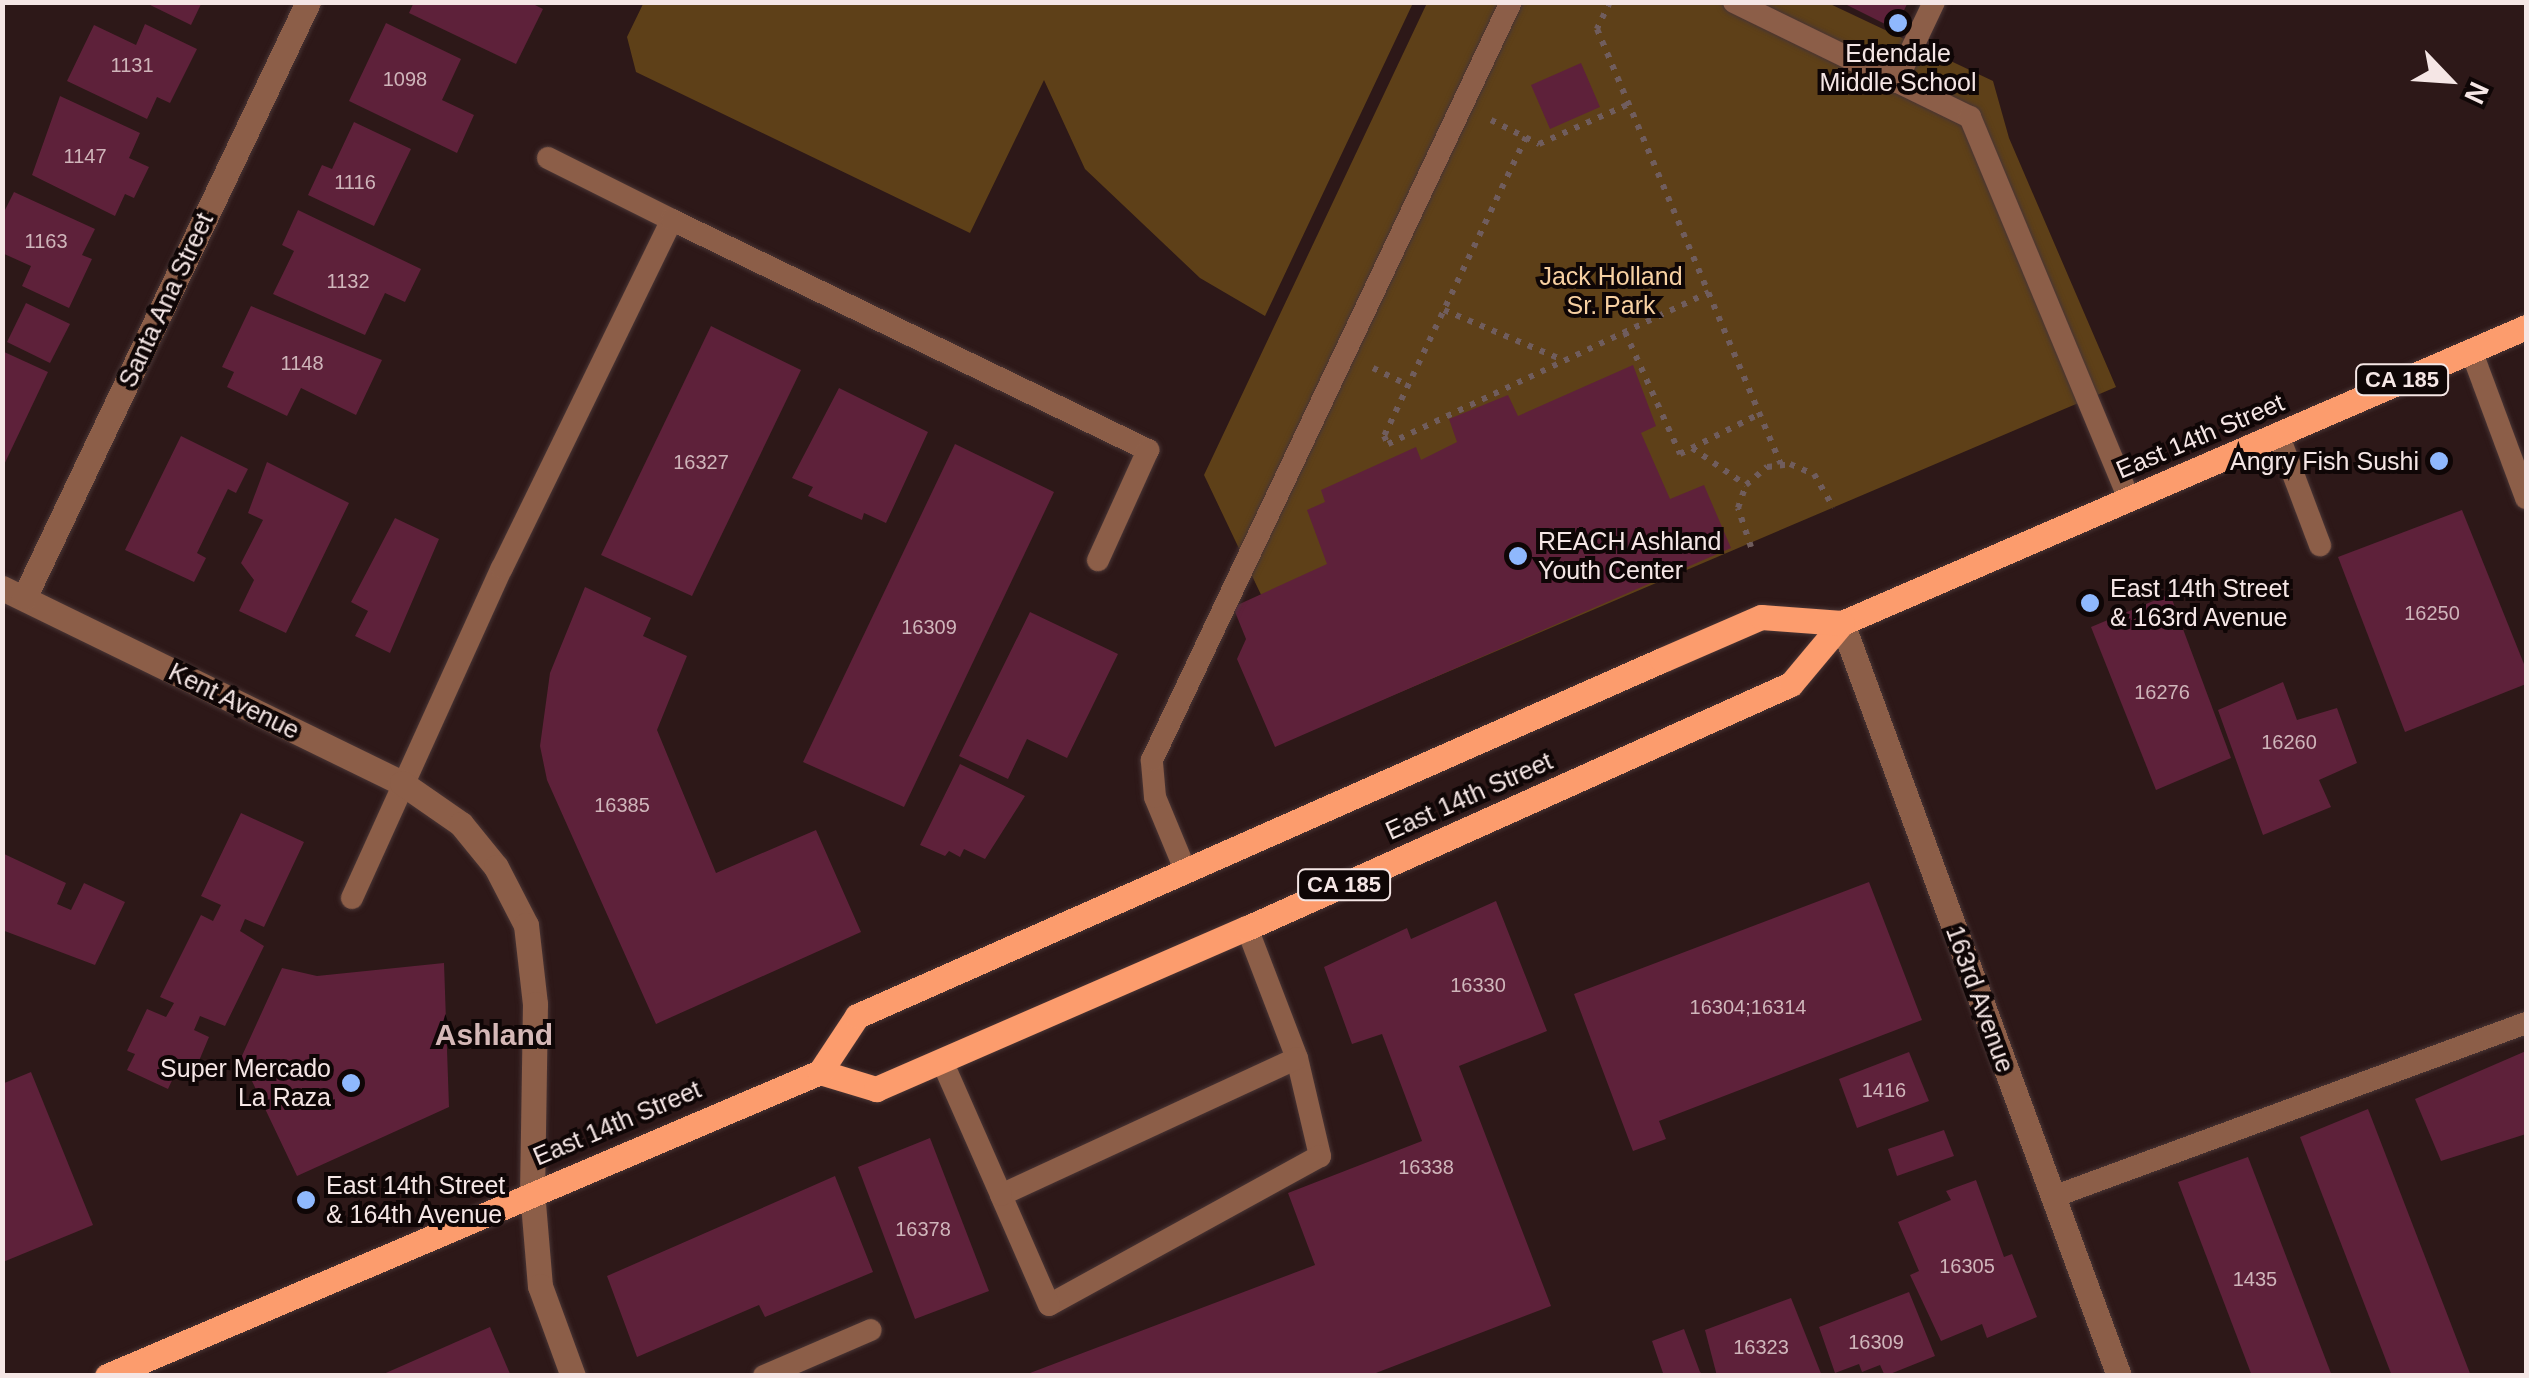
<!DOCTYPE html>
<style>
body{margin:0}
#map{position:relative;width:2529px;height:1378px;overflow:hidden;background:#2d1818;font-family:Helvetica,sans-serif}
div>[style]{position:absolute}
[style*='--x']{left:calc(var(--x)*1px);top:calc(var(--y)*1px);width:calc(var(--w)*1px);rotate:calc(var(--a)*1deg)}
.green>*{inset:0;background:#5e4018}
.building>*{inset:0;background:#5e213a}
.path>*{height:6px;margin-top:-3px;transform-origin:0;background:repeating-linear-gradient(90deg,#705d5d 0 5px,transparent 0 13px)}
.roads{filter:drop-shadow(0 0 2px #493535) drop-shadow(0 0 2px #493535)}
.service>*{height:22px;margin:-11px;padding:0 11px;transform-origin:11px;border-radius:11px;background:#8c5e48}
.minor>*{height:25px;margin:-12.5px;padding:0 12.5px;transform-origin:12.5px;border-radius:12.5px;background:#8c5e48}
.tertiary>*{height:25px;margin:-12.5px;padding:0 12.5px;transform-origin:12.5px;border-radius:12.5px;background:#8c5e48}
.primary>*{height:25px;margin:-12.5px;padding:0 12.5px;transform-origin:12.5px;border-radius:12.5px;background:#fc9c6d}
.dots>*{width:28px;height:28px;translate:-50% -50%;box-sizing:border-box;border:5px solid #0f0606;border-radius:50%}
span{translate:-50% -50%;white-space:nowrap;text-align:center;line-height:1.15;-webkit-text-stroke:8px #0f0606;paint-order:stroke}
.number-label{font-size:20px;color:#cfb5ba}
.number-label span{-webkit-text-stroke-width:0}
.shield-label span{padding:2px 8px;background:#0f0606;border:2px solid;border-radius:8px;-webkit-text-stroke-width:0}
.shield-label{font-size:22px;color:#f5e6e5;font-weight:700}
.poi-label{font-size:25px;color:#f5e6e5}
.right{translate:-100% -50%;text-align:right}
.left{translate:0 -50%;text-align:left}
.park-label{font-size:25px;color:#f7d0a2}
.street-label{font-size:25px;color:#f5e6e5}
.quarter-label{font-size:30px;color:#d5b8b7;font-weight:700}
.frame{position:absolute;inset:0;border:5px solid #f5e6e5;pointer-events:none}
.north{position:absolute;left:2399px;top:30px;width:100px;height:100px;-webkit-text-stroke:8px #0f0606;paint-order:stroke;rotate:115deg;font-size:28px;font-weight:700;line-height:40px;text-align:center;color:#f5e6e5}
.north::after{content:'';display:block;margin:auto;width:35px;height:45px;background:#f5e6e5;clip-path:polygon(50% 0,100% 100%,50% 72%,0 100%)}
</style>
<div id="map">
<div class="green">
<div style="clip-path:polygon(644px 2px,1413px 2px,1413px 3px,1265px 316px,1200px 278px,1085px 169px,1044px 80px,970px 233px,636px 72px,627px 37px)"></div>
<div style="clip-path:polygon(1427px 3px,1828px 3px,1993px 81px,2009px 138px,2116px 387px,1323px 725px,1204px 475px)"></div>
</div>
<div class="building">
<div style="clip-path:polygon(144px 2px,202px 2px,191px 25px)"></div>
<div style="clip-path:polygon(414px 2px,529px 2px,543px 9px,516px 64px,409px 13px)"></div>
<div style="clip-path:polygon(1841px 2px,1908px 2px,1895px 29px)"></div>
<div style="clip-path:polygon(386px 23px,461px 59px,442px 100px,474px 115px,457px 153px,349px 101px)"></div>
<div style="clip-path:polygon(145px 24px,197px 49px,170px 103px,157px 97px,147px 119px,67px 81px,94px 25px,136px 45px)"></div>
<div style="clip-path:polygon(1581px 63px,1600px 107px,1550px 129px,1531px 85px)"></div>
<div style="clip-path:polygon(60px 96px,140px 133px,129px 158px,149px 167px,134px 198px,125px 194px,115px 216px,32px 175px)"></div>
<div style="clip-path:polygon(354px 122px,411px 149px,374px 226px,308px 195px,322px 165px,332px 169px)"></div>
<div style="clip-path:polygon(14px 192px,95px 229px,82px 255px,92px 259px,69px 308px,22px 286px,31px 266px,2px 253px,2px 216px)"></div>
<div style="clip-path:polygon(298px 210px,421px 269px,405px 302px,385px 293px,365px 335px,273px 294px,294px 251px,282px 245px)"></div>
<div style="clip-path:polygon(26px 303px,70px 324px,50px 363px,7px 342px)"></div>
<div style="clip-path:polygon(251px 306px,382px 360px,356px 415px,301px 388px,287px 416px,227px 387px,234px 372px,222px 367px)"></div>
<div style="clip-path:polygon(711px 326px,801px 370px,692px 596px,601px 555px)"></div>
<div style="clip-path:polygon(2px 351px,48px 372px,2px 469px)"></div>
<div style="clip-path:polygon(1633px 365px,1656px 426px,1641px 433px,1670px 499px,1704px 485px,1731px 548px,1275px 747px,1237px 659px,1246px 639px,1233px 607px,1327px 564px,1307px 510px,1325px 502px,1321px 490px,1416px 447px,1421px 460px,1457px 442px,1449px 419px,1508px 395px,1518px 416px)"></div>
<div style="clip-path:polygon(839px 388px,928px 432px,886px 523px,864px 513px,862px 520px,808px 496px,813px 487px,792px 478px)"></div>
<div style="clip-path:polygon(181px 436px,248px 469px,236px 493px,228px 489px,197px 553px,206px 558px,194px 582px,125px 550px)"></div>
<div style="clip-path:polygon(955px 444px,1054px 492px,904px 807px,803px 762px)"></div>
<div style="clip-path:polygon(267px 462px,349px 503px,286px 633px,239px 611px,254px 580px,241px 563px,263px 520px,248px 513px)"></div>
<div style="clip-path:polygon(2462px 510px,2526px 669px,2526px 684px,2405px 732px,2338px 557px)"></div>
<div style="clip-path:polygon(395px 518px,439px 539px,390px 653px,355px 636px,368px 611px,351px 602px)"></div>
<div style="clip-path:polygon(585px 587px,651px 618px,643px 636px,687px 656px,657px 730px,716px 873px,816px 830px,861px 932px,656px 1024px,547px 780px,540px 746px,550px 673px)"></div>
<div style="clip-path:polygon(2170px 594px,2231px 758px,2156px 790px,2091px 627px)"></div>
<div style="clip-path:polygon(1030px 612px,1118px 654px,1067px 758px,1027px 739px,1008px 779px,959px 756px)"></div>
<div style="clip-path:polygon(2283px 682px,2297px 720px,2337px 708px,2357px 763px,2319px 780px,2331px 807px,2263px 835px,2218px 710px)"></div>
<div style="clip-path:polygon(960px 764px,1025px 796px,985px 859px,964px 849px,960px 857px,949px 851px,945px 856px,920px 845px)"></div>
<div style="clip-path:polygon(241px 813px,304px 842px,264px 927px,245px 919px,240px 931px,264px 946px,225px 1026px,200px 1016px,194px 1030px,209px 1037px,191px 1080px,175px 1074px,168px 1089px,127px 1070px,135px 1054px,127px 1051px,147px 1009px,166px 1017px,174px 1003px,160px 997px,201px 915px,213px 921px,221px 905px,201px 896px)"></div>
<div style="clip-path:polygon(2px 853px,66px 883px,57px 904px,71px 910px,84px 883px,125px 902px,95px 965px,2px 930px)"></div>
<div style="clip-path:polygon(1869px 882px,1922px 1020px,1659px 1121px,1666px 1139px,1633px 1151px,1574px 994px)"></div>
<div style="clip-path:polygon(1496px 901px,1547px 1031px,1459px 1066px,1551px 1306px,1368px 1376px,1022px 1376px,1315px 1265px,1288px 1193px,1422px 1141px,1382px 1034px,1352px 1044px,1324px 967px,1407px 928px,1411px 939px)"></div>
<div style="clip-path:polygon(444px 963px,449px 1107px,297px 1176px,241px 1058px,282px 968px,317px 976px)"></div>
<div style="clip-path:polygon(2526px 1051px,2526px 1134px,2441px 1161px,2415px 1099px)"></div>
<div style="clip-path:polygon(1909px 1052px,1929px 1101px,1857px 1128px,1839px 1079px)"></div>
<div style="clip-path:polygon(31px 1072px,93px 1225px,3px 1262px,2px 1084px)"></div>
<div style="clip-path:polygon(2368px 1109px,2471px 1376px,2392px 1376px,2300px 1137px)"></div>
<div style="clip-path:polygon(1944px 1130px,1954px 1156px,1897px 1176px,1888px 1149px)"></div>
<div style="clip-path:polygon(930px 1138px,989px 1291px,915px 1319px,858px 1167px)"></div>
<div style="clip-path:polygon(2248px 1157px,2332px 1376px,2252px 1376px,2178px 1182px)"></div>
<div style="clip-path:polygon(835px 1176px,873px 1272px,765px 1317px,759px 1305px,637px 1357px,607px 1276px)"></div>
<div style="clip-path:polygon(1976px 1180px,2004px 1257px,2012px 1254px,2037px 1317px,1987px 1338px,1982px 1324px,1941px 1341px,1910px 1275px,1919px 1271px,1898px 1222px,1951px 1200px,1946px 1191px)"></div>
<div style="clip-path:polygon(1909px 1292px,1935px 1356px,1885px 1376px,1880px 1365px,1862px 1372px,1859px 1364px,1835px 1373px,1819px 1327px)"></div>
<div style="clip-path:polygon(1791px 1298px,1822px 1376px,1717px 1376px,1705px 1330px)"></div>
<div style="clip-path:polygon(490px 1327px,511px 1376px,379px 1376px)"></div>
<div style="clip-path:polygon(1684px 1329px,1700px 1372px,1705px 1376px,1664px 1376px,1652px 1341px)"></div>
</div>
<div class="path">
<div style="--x:1610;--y:2;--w:30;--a:116"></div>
<div style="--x:1597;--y:29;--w:472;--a:67.1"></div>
<div style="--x:1491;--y:120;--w:54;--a:26.6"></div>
<div style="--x:1539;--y:144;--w:96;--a:-23.9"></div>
<div style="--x:1526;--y:137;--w:331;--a:115.4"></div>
<div style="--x:1384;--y:436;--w:9;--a:63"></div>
<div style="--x:1388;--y:444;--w:355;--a:-25.3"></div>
<div style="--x:1444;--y:310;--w:129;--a:22.8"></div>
<div style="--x:1625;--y:332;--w:134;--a:65.7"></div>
<div style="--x:1680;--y:454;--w:91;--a:-26.8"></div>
<div style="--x:1373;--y:368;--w:39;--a:26"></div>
<div style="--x:1692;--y:448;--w:65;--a:34.4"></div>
<div style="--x:1751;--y:547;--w:41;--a:-108.4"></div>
<div style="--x:1738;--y:508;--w:24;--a:-71"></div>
<div style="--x:1746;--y:485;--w:28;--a:-41"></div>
<div style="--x:1767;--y:467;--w:23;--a:-7"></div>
<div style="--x:1790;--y:464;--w:26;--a:23"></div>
<div style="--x:1814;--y:474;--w:39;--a:60"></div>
</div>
<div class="roads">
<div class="service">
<div style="--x:1734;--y:2;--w:263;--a:26"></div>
<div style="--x:1970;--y:117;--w:414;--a:67.4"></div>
<div style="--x:1896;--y:82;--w:89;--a:-64.6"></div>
<div style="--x:548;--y:158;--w:139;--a:26.6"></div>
<div style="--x:2471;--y:350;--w:158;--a:69.6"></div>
<div style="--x:2278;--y:434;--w:119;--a:69.3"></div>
<div style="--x:1186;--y:872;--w:81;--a:-112.5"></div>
<div style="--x:1155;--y:797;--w:37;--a:-95"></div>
<div style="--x:1152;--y:760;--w:839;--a:-64.66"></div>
<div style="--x:352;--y:898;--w:362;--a:-65.6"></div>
<div style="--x:502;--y:568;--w:387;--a:-64"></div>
<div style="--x:672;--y:220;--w:529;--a:25.79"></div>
<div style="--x:1148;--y:450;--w:121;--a:114.4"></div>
<div style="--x:1247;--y:928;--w:139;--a:69"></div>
<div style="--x:1297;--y:1058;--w:101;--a:76.8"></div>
<div style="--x:1320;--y:1156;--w:309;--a:151.2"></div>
<div style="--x:1049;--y:1305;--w:120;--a:-113.6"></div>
<div style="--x:1001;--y:1195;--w:326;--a:-24.8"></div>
<div style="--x:942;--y:1061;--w:146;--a:66.2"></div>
<div style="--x:2053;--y:1197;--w:504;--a:-20.2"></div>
<div style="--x:764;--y:1376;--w:116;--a:-23.3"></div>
</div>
<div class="minor">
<div style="--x:2;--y:588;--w:445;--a:26"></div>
<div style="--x:402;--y:783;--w:72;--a:34.8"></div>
<div style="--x:461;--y:824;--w:55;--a:50.9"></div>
<div style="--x:496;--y:867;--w:65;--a:62.7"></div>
<div style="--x:526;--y:925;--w:80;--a:83.5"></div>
<div style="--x:535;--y:1004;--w:187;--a:90.9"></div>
<div style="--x:24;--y:598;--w:660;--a:-64.52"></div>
<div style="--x:1842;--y:623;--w:802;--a:69.8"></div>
</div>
<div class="tertiary">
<div style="--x:532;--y:1191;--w:95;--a:85.2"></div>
<div style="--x:540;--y:1286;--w:96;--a:69.9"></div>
</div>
<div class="primary">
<div style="--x:820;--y:1072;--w:59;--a:16.9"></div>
<div style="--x:876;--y:1089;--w:404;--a:-23.5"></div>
<div style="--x:1247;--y:928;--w:596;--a:-24.16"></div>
<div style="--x:1791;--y:684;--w:80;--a:-50.1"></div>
<div style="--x:1842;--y:623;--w:745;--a:-23.4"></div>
<div style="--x:107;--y:1376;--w:775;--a:-23.09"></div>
<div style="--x:820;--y:1072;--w:67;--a:-56.5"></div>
<div style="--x:857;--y:1016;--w:880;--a:-23.86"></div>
<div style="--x:1662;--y:660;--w:108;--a:-23.5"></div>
<div style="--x:1761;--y:617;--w:81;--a:4.2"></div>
</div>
</div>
<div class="dots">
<div style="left:1898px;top:23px;background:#8fb8fd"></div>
<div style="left:2439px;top:461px;background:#8fb8fd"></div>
<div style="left:1518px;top:556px;background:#8fb8fd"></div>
<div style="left:2090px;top:603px;background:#8fb8fd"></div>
<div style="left:351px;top:1083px;background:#8fb8fd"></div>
<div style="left:306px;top:1200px;background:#8fb8fd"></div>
</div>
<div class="number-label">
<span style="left:132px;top:65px">1131</span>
<span style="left:405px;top:79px">1098</span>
<span style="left:85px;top:156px">1147</span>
<span style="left:355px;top:182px">1116</span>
<span style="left:46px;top:241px">1163</span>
<span style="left:348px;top:281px">1132</span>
<span style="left:302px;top:363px">1148</span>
<span style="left:701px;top:462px">16327</span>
<span style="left:2432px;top:613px">16250</span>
<span style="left:929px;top:627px">16309</span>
<span style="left:2162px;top:692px">16276</span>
<span style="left:2289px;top:742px">16260</span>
<span style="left:622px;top:805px">16385</span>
<span style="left:1478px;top:985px">16330</span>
<span style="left:1748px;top:1007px">16304;16314</span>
<span style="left:1884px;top:1090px">1416</span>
<span style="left:1426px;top:1167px">16338</span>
<span style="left:923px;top:1229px">16378</span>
<span style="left:1967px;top:1266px">16305</span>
<span style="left:2255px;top:1279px">1435</span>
<span style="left:1876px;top:1342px">16309</span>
<span style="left:1761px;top:1347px">16323</span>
</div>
<div class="shield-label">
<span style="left:2402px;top:380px">CA 185</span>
<span style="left:1344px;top:885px">CA 185</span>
</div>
<div class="poi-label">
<span style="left:1898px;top:68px">Edendale<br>Middle School</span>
<span class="right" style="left:2419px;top:461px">Angry Fish Sushi</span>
<span class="left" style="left:1538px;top:556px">REACH Ashland<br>Youth Center</span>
<span class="left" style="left:2110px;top:603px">East 14th Street<br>&amp; 163rd Avenue</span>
<span class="right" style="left:331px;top:1083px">Super Mercado<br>La Raza</span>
<span class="left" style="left:326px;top:1200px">East 14th Street<br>&amp; 164th Avenue</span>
</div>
<div class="park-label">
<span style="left:1611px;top:291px">Jack Holland<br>Sr. Park</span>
</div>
<div class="street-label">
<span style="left:166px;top:300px;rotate:-65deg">Santa Ana Street</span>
<span style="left:2200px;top:436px;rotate:-23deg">East 14th Street</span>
<span style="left:234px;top:701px;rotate:26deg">Kent Avenue</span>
<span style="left:1469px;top:796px;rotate:-24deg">East 14th Street</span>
<span style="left:1980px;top:999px;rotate:70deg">163rd Avenue</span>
<span style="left:617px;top:1123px;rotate:-23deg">East 14th Street</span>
</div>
<div class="quarter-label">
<span style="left:494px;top:1035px">Ashland</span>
</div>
<div class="frame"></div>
<div class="north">N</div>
</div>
